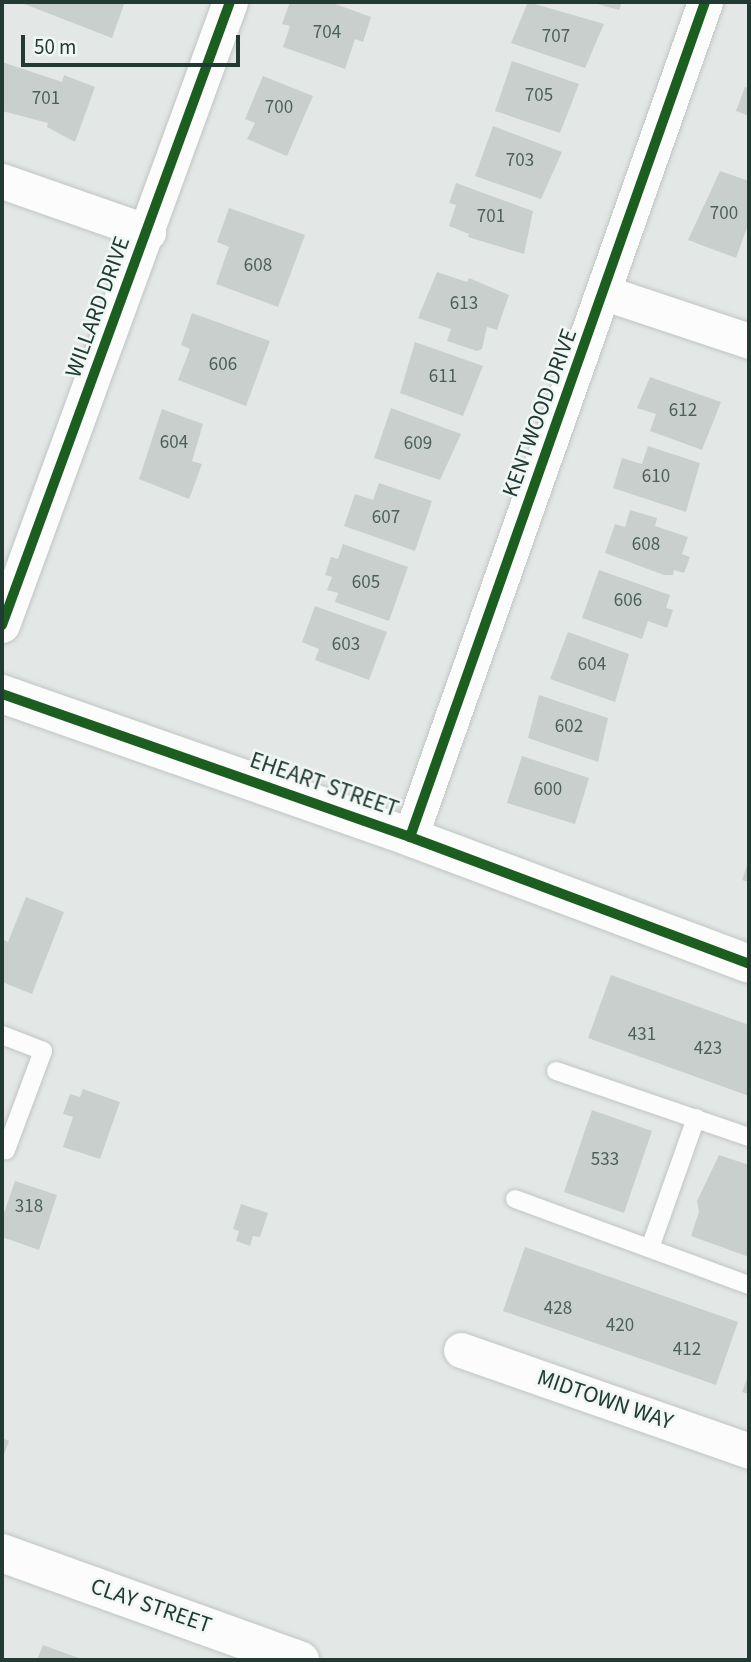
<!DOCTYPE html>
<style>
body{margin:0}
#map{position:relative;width:751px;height:1662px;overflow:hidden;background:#e3e8e6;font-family:"Source Sans 3",sans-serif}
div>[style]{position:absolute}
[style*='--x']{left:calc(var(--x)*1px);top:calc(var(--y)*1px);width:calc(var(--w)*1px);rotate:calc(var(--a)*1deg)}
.building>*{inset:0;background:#c9cfcd}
.roads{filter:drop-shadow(0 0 2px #c0c5c3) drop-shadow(0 0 2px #c0c5c3)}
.lane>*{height:18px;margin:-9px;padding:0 9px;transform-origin:9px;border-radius:9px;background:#fbfcfb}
.street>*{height:35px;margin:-17.5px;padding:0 17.5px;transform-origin:17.5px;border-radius:17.5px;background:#fbfcfb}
.secondary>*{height:38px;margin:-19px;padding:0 19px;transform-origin:19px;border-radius:19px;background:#fbfcfb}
.cycleway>*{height:10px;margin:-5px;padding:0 5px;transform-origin:5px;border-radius:5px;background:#1b5e20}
span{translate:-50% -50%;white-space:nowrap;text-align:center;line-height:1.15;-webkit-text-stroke:5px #f0f7f4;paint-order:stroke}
.number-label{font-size:19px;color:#4c605b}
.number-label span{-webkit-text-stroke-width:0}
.street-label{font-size:23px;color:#213a34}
.frame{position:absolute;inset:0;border:4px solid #213a34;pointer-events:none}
.scale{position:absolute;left:21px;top:35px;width:219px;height:32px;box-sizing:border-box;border:4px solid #213a34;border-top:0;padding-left:9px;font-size:21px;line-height:24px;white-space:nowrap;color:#213a34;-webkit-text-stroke:5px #f0f7f4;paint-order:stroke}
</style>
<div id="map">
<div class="building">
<div style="clip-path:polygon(19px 2px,125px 2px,112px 38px)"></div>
<div style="clip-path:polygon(290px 2px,330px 2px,371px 17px,363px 42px,355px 39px,345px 69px,283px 47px,290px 26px,282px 24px)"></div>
<div style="clip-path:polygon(528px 2px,604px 24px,585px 68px,511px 43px)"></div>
<div style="clip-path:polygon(590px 2px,622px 2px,619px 10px)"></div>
<div style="clip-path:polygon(512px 61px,579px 84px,560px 133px,495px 111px)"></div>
<div style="clip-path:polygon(2px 62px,62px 82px,64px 75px,95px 87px,75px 142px,47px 127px,48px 123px,2px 111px)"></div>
<div style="clip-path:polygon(263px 76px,313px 96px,287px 156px,247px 139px,255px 123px,245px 119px)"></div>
<div style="clip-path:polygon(745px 87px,749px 88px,749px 116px,736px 111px)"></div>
<div style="clip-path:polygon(493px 126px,562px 152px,541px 199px,475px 176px)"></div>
<div style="clip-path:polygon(720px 171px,749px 181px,749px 222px,736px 258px,688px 240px)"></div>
<div style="clip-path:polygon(456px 183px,533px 211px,524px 254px,468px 237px,469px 234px,449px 226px,456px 205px,449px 203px)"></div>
<div style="clip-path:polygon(229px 208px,305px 235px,278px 307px,216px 284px,229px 247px,217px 242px)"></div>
<div style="clip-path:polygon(437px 272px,467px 282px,469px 278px,509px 295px,497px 330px,487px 327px,482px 349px,477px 351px,447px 341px,451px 329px,418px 318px)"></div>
<div style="clip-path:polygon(192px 313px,270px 341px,246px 406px,178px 380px,190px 349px,181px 345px)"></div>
<div style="clip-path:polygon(415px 342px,483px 366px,463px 416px,400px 393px)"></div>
<div style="clip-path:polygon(650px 377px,721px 402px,702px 450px,650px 431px,656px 414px,637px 408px)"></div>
<div style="clip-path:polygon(391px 408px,461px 434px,440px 480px,374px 458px)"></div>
<div style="clip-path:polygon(162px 409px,203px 424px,192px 461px,202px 464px,189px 499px,139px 479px)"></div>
<div style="clip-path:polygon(648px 446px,700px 463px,686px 512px,613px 488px,622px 458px,642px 464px)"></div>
<div style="clip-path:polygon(379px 483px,432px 501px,415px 551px,344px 526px,355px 494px,373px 500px)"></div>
<div style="clip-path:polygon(630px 510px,657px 518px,655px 526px,688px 537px,682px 554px,690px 557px,684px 573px,674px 570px,673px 575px,664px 575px,605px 553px,615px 524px,625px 527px)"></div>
<div style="clip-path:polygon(343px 544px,408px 567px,389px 621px,335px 602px,338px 593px,327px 590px,332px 577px,325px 575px,331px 557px,338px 559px)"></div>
<div style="clip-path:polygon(599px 570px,670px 595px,666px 608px,673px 610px,667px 628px,648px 621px,642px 639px,582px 618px)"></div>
<div style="clip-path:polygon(315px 606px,387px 632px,369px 680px,315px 660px,319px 649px,302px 642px)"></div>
<div style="clip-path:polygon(568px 632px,629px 654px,615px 702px,550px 679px)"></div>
<div style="clip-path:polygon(539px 695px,608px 718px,598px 762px,528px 738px)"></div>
<div style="clip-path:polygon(522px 756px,589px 778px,575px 824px,507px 803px)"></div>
<div style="clip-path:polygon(749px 860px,749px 882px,742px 880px)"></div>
<div style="clip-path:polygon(26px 897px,64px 912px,32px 994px,2px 982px,2px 939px,8px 942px)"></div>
<div style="clip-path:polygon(611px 975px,749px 1025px,749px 1096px,588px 1038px)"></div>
<div style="clip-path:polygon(83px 1089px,120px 1102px,100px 1159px,63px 1147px,73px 1117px,63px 1114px,70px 1094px,80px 1097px)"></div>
<div style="clip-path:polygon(592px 1110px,652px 1131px,624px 1213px,564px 1192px)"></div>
<div style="clip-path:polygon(719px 1155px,749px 1165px,749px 1257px,691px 1236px,699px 1212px,697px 1201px)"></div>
<div style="clip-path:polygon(15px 1181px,57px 1195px,39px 1250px,2px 1237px,2px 1219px)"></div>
<div style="clip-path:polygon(241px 1204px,268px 1213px,260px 1237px,253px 1236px,250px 1246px,236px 1241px,239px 1231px,233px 1229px)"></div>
<div style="clip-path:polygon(525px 1247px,738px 1322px,716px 1385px,503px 1311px)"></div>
<div style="clip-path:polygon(749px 1373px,749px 1394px,742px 1392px)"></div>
<div style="clip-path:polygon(2px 1438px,9px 1441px,2px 1460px)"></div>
<div style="clip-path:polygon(43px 1645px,84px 1660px,37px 1660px)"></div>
</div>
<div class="roads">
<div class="lane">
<div style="--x:2;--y:1035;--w:44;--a:21.3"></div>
<div style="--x:43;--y:1051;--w:106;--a:110.5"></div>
<div style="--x:556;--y:1071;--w:204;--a:18.9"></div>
<div style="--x:515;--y:1199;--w:249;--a:20.2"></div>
<div style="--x:650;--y:1248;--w:138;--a:-70.5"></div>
</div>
<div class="street">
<div style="--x:2;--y:181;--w:155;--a:19.3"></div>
<div style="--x:605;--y:293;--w:152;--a:18.4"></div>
<div style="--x:2;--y:625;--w:663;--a:-69.9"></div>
<div style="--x:410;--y:837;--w:886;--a:-70.54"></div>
<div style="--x:461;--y:1350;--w:305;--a:19.3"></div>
</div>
<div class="secondary">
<div style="--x:2;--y:694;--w:432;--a:19.3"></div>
<div style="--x:410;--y:837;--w:362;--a:20.5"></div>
<div style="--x:2;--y:1553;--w:317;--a:19.8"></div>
</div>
</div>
<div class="cycleway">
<div style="--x:2;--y:625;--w:663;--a:-69.9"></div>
<div style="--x:2;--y:694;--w:432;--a:19.3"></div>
<div style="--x:410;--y:837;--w:362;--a:20.5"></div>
<div style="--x:410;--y:837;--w:886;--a:-70.54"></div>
</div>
<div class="number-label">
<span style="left:327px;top:33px">704</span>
<span style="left:556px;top:37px">707</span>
<span style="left:539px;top:96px">705</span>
<span style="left:46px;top:99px">701</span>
<span style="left:279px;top:108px">700</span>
<span style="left:520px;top:161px">703</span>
<span style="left:724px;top:214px">700</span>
<span style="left:491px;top:217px">701</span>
<span style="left:258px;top:266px">608</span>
<span style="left:464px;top:304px">613</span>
<span style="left:223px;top:365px">606</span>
<span style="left:443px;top:377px">611</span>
<span style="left:683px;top:411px">612</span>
<span style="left:174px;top:443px">604</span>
<span style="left:418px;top:444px">609</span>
<span style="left:656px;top:477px">610</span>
<span style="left:386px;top:518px">607</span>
<span style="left:646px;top:545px">608</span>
<span style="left:366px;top:583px">605</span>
<span style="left:628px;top:601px">606</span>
<span style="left:346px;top:645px">603</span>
<span style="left:592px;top:665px">604</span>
<span style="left:569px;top:727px">602</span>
<span style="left:548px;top:790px">600</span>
<span style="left:642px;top:1035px">431</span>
<span style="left:708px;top:1049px">423</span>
<span style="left:605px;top:1160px">533</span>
<span style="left:29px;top:1207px">318</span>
<span style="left:558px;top:1309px">428</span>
<span style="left:620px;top:1326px">420</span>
<span style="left:687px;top:1350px">412</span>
</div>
<div class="street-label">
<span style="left:98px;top:307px;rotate:-70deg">WILLARD DRIVE</span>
<span style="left:540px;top:413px;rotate:-70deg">KENTWOOD DRIVE</span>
<span style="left:324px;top:785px;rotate:19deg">EHEART STREET</span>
<span style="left:605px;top:1400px;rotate:19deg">MIDTOWN WAY</span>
<span style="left:151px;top:1606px;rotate:19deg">CLAY STREET</span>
</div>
<div class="frame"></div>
<div class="scale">50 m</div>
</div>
